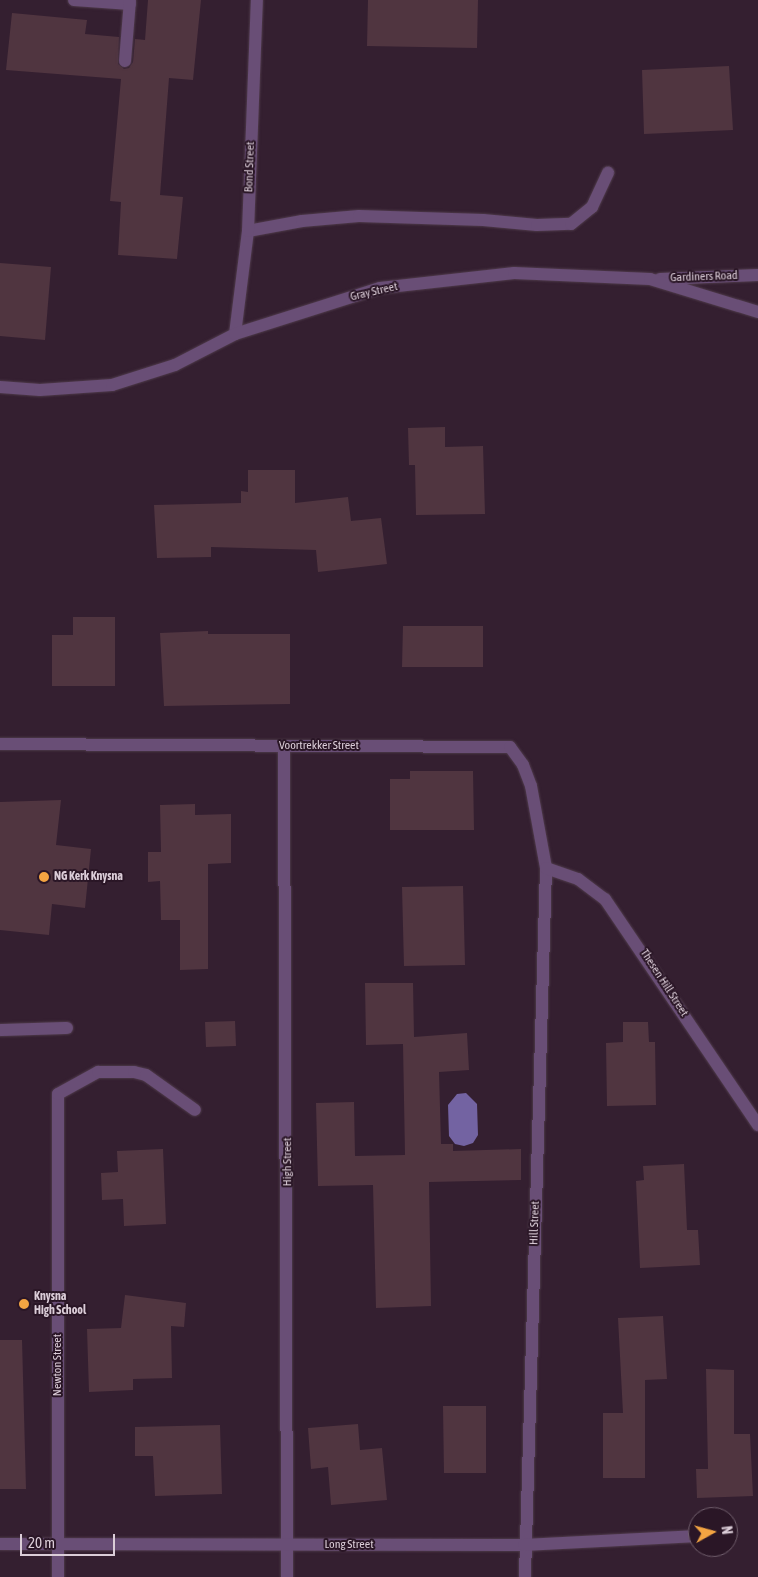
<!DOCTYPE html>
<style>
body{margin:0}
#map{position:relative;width:758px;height:1577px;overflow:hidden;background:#341f30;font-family:"Asap Condensed",sans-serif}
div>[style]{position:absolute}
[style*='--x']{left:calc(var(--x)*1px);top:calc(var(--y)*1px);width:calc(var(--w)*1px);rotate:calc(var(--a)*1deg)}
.water>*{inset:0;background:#7363a2}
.building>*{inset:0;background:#503540}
.roads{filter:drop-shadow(0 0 1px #4f3b4b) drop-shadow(0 0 1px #4f3b4b)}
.minor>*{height:12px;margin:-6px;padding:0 6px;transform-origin:6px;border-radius:6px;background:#694e76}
.dots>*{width:14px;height:14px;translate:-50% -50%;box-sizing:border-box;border:2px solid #2a1626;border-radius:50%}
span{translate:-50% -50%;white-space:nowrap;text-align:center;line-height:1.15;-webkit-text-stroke:4px #2a1626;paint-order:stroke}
.street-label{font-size:12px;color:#dbcdd8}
.poi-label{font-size:12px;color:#dbcdd8;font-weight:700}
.left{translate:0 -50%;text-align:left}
.north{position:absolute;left:688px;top:1507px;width:50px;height:50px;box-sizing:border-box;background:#2a1626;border:1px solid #715f6d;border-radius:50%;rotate:83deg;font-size:14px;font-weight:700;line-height:20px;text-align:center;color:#dbcdd8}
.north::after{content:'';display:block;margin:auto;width:18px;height:22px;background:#f3a442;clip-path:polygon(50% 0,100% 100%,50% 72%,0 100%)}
.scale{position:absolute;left:20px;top:1534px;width:95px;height:22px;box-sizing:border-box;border:2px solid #dbcdd8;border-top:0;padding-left:6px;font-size:15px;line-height:18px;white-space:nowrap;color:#dbcdd8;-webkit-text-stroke:4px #2a1626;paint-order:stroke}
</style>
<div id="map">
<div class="water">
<div style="clip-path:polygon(466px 1093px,477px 1104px,478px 1135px,473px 1143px,464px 1146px,455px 1144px,449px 1136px,448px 1105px,457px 1094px)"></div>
</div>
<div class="building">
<div style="clip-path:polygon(148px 0,201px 0,193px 80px,169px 78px,160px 195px,183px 197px,177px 259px,118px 255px,121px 202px,110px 201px,121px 79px,6px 70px,12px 13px,87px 20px,85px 34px,119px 37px,118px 64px,124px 69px,129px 68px,133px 62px,135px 39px,145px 40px)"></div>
<div style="clip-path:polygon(368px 0,478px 0,477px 48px,367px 46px)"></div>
<div style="clip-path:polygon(729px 66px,733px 130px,644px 134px,642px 70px)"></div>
<div style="clip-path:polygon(0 263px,51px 267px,45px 340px,0 336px)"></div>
<div style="clip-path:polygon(445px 427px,445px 447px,483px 446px,485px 514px,416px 515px,415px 465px,409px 465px,408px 428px)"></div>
<div style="clip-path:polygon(248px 470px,295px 470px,295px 503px,348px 497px,351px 521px,381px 518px,387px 564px,318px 572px,316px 550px,211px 547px,211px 557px,157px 558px,154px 505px,241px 503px,241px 491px,248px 492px)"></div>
<div style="clip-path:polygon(73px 617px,115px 617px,115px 686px,52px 686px,52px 635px,73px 635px)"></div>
<div style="clip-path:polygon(403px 626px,483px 626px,483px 667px,402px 667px)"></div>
<div style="clip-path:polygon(208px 631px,208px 634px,290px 634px,290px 704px,164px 706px,160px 633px)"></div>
<div style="clip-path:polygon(410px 771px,473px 771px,474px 830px,390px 830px,390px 779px,410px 779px)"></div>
<div style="clip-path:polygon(61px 800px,56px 845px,91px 849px,85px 908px,52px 904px,49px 935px,0 930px,0 802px)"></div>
<div style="clip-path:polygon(195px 804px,195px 815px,231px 814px,231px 863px,208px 864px,208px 969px,180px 970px,180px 920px,161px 920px,160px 881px,148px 882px,148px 852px,161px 852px,160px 805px)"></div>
<div style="clip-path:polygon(463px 886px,465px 965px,404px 966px,402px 887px)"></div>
<div style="clip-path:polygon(365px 983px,413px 983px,414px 1037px,467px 1033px,469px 1070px,439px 1072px,441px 1144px,453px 1144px,453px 1151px,521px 1149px,521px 1180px,429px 1182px,431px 1306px,376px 1308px,373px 1185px,318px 1186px,316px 1103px,354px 1102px,355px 1156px,405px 1155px,403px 1044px,366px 1045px)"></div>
<div style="clip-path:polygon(235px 1021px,236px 1046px,206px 1047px,205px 1022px)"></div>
<div style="clip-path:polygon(623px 1022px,648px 1022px,649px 1042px,655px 1042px,656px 1105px,607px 1106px,606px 1043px,623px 1042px)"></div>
<div style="clip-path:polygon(163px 1149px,166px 1224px,124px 1226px,123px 1199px,102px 1200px,101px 1173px,118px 1172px,117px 1151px)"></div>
<div style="clip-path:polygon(684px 1164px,687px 1230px,698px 1230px,700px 1265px,640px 1268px,636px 1181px,644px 1180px,643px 1166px)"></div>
<div style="clip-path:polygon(125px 1295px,186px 1303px,184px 1327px,171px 1326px,172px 1378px,133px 1379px,133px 1390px,89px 1392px,87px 1329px,121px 1328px)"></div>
<div style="clip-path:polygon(663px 1316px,667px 1379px,645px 1380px,645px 1478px,603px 1478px,603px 1413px,623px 1413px,618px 1318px)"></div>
<div style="clip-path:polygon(0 1340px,22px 1340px,26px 1489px,0 1489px)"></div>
<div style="clip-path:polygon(706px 1369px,734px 1370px,734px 1434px,750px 1434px,753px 1496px,697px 1498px,696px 1469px,708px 1469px)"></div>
<div style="clip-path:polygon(443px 1406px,486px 1406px,486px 1473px,444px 1473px)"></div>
<div style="clip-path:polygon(358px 1424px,360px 1450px,382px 1448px,387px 1500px,331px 1505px,328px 1467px,311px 1469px,308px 1428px)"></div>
<div style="clip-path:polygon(220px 1425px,222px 1494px,155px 1496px,153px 1456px,135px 1456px,135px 1427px)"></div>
</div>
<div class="roads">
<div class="minor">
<div style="--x:74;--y:0;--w:56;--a:4.1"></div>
<div style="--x:125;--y:61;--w:61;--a:-85.3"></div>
<div style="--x:248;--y:231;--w:55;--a:-10.5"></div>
<div style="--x:302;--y:221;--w:57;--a:-5"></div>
<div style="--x:359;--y:216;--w:124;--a:1.8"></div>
<div style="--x:483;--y:220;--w:54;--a:5.3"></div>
<div style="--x:537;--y:225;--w:34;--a:-2"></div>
<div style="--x:571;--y:224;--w:27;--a:-39"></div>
<div style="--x:592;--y:207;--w:38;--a:-65"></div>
<div style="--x:660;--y:279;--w:98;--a:-2.3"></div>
<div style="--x:235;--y:334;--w:104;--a:-82.8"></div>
<div style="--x:248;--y:231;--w:231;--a:-87.8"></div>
<div style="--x:0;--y:387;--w:40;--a:4.3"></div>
<div style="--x:40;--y:390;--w:72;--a:-4"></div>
<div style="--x:112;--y:385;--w:66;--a:-17.6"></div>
<div style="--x:175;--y:365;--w:68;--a:-27.3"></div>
<div style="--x:235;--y:334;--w:152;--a:-17.6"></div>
<div style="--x:380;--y:288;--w:135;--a:-6.4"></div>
<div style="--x:514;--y:273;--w:136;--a:2.5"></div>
<div style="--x:650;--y:279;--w:113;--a:17"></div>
<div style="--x:0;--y:744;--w:510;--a:0.34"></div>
<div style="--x:510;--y:747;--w:22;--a:54"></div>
<div style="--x:523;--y:765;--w:22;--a:69"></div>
<div style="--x:531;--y:786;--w:83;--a:79.6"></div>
<div style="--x:546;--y:868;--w:709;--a:91.7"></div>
<div style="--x:284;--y:746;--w:831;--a:89.79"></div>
<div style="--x:546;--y:868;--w:34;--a:19"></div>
<div style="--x:578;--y:879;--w:34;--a:37"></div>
<div style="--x:605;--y:899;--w:273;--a:55.9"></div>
<div style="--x:0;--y:1030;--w:67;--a:-1.7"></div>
<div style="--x:728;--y:1534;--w:2;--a:0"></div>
<div style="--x:0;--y:1544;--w:524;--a:0.11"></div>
<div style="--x:524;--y:1545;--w:174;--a:-3"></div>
<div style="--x:58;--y:1577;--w:483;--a:-90"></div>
<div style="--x:58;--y:1094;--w:46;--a:-28.8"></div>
<div style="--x:98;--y:1072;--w:36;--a:0"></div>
<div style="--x:134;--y:1072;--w:12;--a:14"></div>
<div style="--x:146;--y:1075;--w:60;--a:35.5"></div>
</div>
</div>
<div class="dots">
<div style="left:44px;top:877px;background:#f3a442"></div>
<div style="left:24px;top:1304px;background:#f3a442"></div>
</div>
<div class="street-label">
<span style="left:250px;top:167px;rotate:-88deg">Bond Street</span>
<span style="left:704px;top:277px;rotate:-2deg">Gardiners Road</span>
<span style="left:374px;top:292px;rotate:-13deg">Gray Street</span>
<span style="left:319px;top:746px">Voortrekker Street</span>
<span style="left:664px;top:983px;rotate:57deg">Thesen Hill Street</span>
<span style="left:288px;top:1162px;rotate:-90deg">High Street</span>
<span style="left:535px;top:1223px;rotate:-88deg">Hill Street</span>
<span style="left:58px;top:1365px;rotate:-90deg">Newton Street</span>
<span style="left:349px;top:1545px">Long Street</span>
</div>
<div class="poi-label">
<span class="left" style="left:54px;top:877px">NG Kerk Knysna</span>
<span class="left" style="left:34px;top:1304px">Knysna<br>High School</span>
</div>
<div class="north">N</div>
<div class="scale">20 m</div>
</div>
